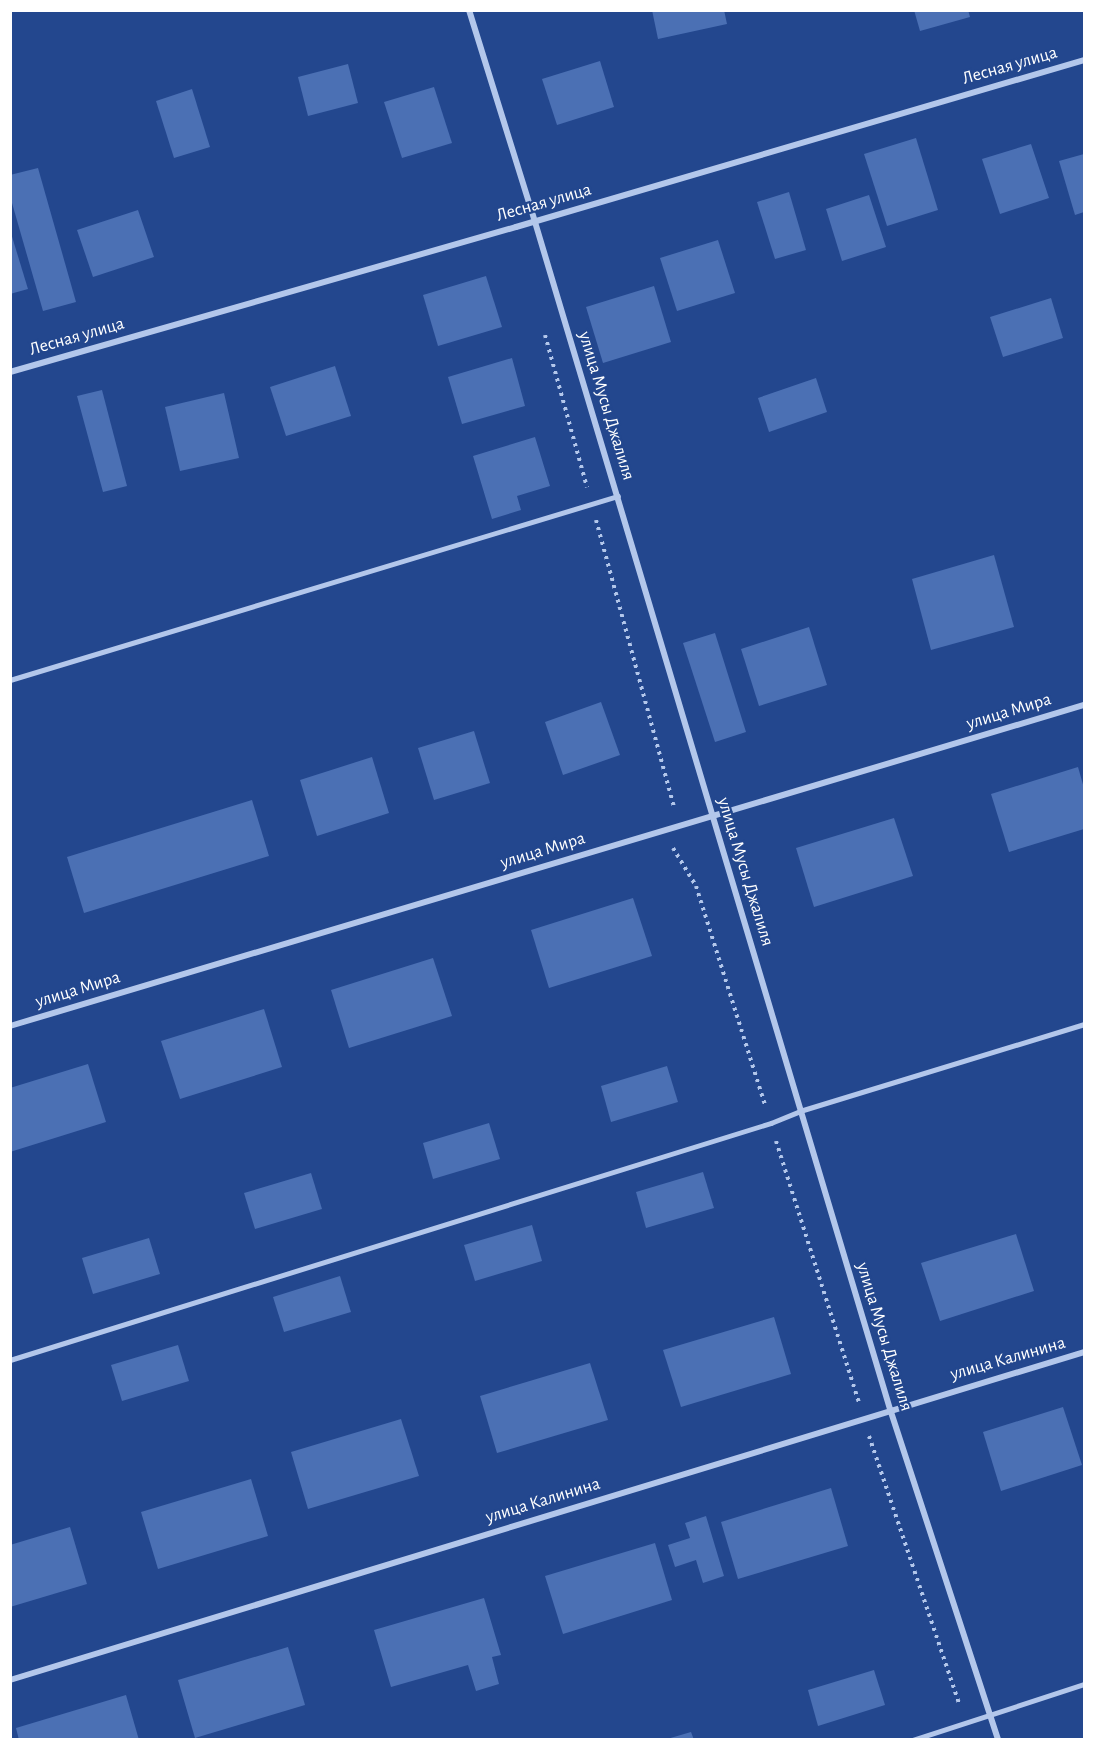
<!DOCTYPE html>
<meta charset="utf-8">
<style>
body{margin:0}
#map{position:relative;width:1095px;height:1750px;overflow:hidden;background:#23478e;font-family:"Alegreya Sans",sans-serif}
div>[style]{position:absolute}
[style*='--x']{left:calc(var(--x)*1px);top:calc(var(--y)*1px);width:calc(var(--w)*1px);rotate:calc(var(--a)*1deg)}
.building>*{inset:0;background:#4b70b4}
.path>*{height:4px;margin-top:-2px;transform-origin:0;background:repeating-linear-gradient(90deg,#b3c7eb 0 3px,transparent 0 7.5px)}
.lane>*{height:4.5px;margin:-2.25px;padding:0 2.25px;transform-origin:2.25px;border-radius:2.25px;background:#b3c7eb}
.street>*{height:6px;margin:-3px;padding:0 3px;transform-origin:3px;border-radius:3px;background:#b3c7eb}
span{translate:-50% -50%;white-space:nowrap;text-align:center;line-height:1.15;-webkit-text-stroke:4.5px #23478e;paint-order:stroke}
.street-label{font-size:18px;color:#fff}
.frame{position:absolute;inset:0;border:12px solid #fff;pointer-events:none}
</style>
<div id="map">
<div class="building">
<div style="clip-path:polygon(652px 10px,724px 10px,727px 24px,658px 39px)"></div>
<div style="clip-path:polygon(914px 10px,968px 10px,970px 17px,920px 31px)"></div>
<div style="clip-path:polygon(600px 61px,614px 107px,557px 125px,542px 79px)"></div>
<div style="clip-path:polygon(348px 64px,358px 103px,308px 116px,298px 77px)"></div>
<div style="clip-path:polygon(434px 87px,452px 143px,402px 158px,384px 102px)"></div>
<div style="clip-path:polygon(192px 89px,210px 147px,174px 158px,156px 101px)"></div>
<div style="clip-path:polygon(916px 138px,938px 210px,887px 226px,864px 154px)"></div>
<div style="clip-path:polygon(1031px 144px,1049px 198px,1000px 214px,982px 159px)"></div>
<div style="clip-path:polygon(1084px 154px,1084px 212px,1075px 215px,1059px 161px)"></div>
<div style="clip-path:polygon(38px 168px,76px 302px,43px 311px,10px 196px,10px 175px)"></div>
<div style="clip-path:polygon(789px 192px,806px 250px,775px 259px,757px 202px)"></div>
<div style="clip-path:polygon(869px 195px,886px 247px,842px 261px,826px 209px)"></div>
<div style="clip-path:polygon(138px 210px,154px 257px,93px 277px,77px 230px)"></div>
<div style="clip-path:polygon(10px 230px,28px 289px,10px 294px)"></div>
<div style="clip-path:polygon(718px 240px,735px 293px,677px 311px,660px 258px)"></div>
<div style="clip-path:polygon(486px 276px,502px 327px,438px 346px,423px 295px)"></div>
<div style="clip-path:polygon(654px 286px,671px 342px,603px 363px,586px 307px)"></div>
<div style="clip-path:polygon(1051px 298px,1063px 338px,1003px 357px,990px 317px)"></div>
<div style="clip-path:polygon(512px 358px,525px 406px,462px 424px,448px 377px)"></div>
<div style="clip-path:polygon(335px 366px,351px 416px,286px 436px,270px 387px)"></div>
<div style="clip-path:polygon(816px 378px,827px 412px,769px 432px,758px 398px)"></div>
<div style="clip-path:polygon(102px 390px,127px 486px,103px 492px,77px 396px)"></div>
<div style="clip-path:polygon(224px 393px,239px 458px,180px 471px,165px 407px)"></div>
<div style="clip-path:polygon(535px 437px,550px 486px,517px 496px,521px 510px,492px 519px,473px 456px)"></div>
<div style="clip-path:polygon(994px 555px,1014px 627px,931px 650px,912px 579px)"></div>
<div style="clip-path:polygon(809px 627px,827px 685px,759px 706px,741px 649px)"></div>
<div style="clip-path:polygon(715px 633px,746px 732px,715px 742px,683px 643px)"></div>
<div style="clip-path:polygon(601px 702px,620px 755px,563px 775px,545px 722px)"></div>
<div style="clip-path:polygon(474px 731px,490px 783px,434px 800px,418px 748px)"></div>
<div style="clip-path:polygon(372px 757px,389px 813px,317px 836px,300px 780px)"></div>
<div style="clip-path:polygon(1078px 767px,1084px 788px,1084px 829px,1009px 852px,991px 794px)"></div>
<div style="clip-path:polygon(252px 800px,269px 856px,84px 913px,67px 857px)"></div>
<div style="clip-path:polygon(894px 818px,913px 876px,814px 907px,796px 848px)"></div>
<div style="clip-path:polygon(633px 898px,652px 956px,549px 988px,531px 930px)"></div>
<div style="clip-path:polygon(433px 958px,452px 1016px,349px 1048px,331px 990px)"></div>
<div style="clip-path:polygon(264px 1009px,282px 1067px,180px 1099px,161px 1041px)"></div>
<div style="clip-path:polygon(88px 1064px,106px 1122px,10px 1152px,10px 1088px)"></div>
<div style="clip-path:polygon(667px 1066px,678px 1102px,611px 1122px,601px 1086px)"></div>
<div style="clip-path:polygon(489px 1123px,500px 1159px,433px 1179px,423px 1143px)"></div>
<div style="clip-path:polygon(703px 1172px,714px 1208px,646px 1228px,636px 1192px)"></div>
<div style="clip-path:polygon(311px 1173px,322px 1209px,255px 1229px,244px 1193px)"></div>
<div style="clip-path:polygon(532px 1225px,542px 1261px,475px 1281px,464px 1245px)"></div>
<div style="clip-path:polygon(1016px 1234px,1034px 1291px,940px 1321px,921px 1263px)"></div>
<div style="clip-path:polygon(149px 1238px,160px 1274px,93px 1294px,82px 1258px)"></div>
<div style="clip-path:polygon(340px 1276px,351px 1312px,284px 1332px,273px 1297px)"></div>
<div style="clip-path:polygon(774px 1317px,791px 1374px,681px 1407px,663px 1350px)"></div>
<div style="clip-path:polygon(178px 1345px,189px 1381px,122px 1401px,111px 1365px)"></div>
<div style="clip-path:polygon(590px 1363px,608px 1420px,497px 1453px,480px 1396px)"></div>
<div style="clip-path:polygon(1063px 1407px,1082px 1465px,1001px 1491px,983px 1432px)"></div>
<div style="clip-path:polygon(401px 1419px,419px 1476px,308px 1509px,291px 1452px)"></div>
<div style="clip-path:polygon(251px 1479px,268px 1536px,158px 1569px,141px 1512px)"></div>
<div style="clip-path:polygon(831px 1488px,848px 1546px,738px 1579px,721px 1522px)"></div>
<div style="clip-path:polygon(706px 1516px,724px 1576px,703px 1583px,696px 1560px,675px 1567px,668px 1545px,690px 1538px,685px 1523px)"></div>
<div style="clip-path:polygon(70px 1527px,87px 1584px,10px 1607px,10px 1545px)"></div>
<div style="clip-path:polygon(655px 1543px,672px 1600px,563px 1634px,545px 1576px)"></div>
<div style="clip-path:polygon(484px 1598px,501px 1655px,492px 1657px,499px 1684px,476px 1691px,468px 1665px,391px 1687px,374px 1630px)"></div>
<div style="clip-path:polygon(288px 1647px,305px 1705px,195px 1738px,178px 1680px)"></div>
<div style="clip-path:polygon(874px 1670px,885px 1705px,818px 1726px,808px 1690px)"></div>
<div style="clip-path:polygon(126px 1695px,139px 1740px,19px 1740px,16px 1728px)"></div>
<div style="clip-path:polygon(691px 1732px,694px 1740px,667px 1740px,667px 1739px)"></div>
</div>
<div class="path">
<div style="--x:545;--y:335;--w:158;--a:74.6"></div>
<div style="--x:596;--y:520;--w:298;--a:74.8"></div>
<div style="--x:673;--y:848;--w:44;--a:58.8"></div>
<div style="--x:696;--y:886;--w:230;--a:72.5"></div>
<div style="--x:776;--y:1141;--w:275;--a:72.4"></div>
<div style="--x:869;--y:1436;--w:283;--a:71.4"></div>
</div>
<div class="lane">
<div style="--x:10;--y:680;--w:635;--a:-16.84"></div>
<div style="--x:10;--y:1360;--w:797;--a:-17.3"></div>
<div style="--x:771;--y:1123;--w:31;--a:-22"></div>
<div style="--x:800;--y:1111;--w:297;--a:-17"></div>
<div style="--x:913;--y:1740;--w:180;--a:-18.1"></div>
</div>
<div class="street">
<div style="--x:469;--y:10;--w:222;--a:72.7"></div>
<div style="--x:535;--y:222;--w:1239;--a:73.35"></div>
<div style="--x:890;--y:1409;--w:348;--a:71.9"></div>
<div style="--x:10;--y:372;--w:526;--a:-15.99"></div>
<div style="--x:516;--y:227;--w:592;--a:-16.38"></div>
<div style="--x:10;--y:1026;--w:1121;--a:-16.64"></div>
<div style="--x:10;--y:1680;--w:1123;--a:-16.98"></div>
</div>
<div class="street-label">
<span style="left:1010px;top:66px;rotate:-16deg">Лесная улица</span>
<span style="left:544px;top:203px;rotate:-16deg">Лесная улица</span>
<span style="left:77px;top:337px;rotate:-16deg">Лесная улица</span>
<span style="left:606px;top:406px;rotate:73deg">улица Мусы Джалиля</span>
<span style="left:1009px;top:712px;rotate:-17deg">улица Мира</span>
<span style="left:543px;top:851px;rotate:-17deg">улица Мира</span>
<span style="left:745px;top:872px;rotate:73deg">улица Мусы Джалиля</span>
<span style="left:78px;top:990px;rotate:-17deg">улица Мира</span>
<span style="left:884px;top:1337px;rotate:73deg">улица Мусы Джалиля</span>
<span style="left:1008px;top:1359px;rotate:-16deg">улица Калинина</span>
<span style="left:543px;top:1501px;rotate:-17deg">улица Калинина</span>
</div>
<div class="frame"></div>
</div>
